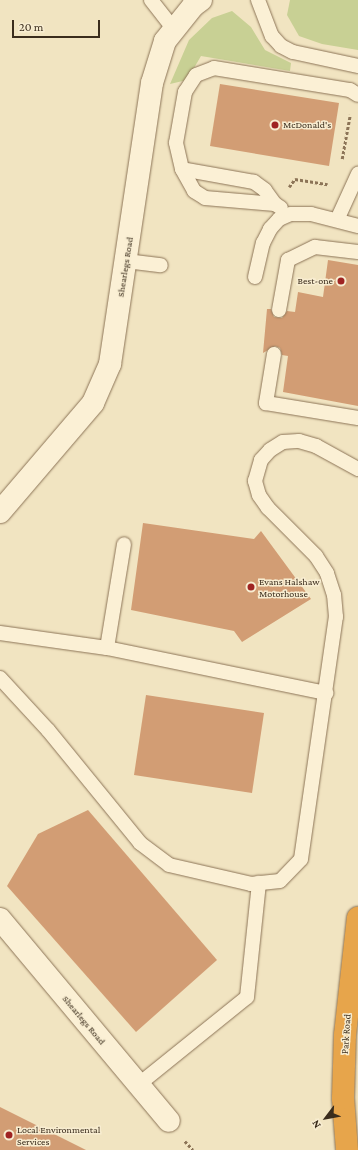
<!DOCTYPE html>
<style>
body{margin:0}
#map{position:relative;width:358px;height:1150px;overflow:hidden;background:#f1e4c1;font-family:"Crimson Pro",serif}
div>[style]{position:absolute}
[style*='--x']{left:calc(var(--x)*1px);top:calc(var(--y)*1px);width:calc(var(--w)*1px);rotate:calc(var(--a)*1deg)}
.green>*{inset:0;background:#c8d094}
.building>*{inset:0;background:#d29d74}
.path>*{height:2.5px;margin-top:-1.25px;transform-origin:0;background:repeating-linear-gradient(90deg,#8c7457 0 3px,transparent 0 5px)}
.roads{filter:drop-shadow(0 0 1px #8c7457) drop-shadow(0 0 1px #8c7457)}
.lane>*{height:14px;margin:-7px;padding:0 7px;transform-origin:7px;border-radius:7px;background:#fbf0d5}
.street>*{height:22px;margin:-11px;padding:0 11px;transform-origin:11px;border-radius:11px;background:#fbf0d5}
.highway>*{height:22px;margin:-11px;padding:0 11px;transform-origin:11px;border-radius:11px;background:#e7a54b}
.dots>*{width:11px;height:11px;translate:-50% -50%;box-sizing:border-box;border:2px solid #f8edd1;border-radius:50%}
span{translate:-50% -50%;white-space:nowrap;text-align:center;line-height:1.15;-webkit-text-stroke:3px #f8edd1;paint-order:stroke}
.poi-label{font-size:10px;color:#3a2c1c}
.left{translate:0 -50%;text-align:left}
.right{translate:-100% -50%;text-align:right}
.street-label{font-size:10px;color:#3a2c1c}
.north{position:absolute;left:306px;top:1098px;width:40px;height:40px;-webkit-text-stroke:3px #f8edd1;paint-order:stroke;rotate:238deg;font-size:11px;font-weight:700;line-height:16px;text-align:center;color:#3a2c1c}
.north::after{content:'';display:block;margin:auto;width:14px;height:18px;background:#3a2c1c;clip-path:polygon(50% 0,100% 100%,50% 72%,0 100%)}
.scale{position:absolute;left:12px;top:20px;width:88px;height:18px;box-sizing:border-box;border:2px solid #3a2c1c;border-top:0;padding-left:5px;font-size:12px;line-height:14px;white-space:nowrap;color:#3a2c1c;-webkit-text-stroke:3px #f8edd1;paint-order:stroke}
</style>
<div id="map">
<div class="green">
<div style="clip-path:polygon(290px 0,358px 0,358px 50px,322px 44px,299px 36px,287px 15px)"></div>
<div style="clip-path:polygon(232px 11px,251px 27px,265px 50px,291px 63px,290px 71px,201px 56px,187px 80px,170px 84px,189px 40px,212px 18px)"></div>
</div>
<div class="building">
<div style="clip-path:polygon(220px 84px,339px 103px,329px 166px,210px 146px)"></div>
<div style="clip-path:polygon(328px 260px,358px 265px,358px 406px,283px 392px,288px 356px,282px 355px,280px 348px,275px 346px,263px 353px,267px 309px,271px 309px,274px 317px,282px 318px,287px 311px,295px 312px,298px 292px,323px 297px)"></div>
<div style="clip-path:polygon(143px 523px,254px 539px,261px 531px,311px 599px,242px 642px,234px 631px,131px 610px)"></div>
<div style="clip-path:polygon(146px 695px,264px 713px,252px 793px,134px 775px)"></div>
<div style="clip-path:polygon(88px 810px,217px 960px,136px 1032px,7px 886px,38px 834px)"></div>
<div style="clip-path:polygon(0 1107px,86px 1150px,0 1150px)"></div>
</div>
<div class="path">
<div style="--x:342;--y:159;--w:45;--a:-79.7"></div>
<div style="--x:289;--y:187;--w:10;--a:-53"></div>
<div style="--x:295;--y:179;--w:33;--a:9"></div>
<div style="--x:185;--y:1141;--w:12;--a:48"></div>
</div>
<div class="roads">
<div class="lane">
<div style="--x:151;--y:0;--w:37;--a:52"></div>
<div style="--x:258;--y:0;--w:39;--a:69"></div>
<div style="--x:272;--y:36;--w:13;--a:48"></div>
<div style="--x:281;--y:46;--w:13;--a:27"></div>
<div style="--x:293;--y:52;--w:66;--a:12.2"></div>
<div style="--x:182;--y:169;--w:25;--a:61"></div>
<div style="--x:194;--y:191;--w:13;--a:32"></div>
<div style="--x:205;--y:198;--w:70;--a:4.9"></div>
<div style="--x:275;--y:204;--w:7;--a:34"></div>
<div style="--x:275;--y:204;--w:17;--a:-126"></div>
<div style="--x:265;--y:190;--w:14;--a:-144"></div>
<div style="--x:254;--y:182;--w:73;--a:-169.8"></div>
<div style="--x:182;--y:169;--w:27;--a:-103"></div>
<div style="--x:176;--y:143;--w:52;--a:-80"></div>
<div style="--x:185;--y:92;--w:20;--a:-57"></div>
<div style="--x:196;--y:75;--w:19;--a:-21"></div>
<div style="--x:214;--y:68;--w:138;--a:9.2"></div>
<div style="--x:350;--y:90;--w:9;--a:32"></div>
<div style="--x:337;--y:220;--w:51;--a:-65.5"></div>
<div style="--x:126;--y:261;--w:35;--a:7"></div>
<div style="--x:255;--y:277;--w:35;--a:-77"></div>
<div style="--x:263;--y:243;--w:16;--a:-63"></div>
<div style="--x:270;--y:229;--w:13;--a:-48"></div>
<div style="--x:279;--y:219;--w:13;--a:-23"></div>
<div style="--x:291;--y:214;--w:20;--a:0"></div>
<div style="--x:311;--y:214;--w:49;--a:14.3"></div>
<div style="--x:279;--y:310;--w:51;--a:-79.8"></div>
<div style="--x:288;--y:260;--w:30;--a:-26"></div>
<div style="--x:315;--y:247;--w:43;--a:6.6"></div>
<div style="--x:274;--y:354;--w:50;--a:99.3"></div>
<div style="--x:266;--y:403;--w:93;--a:9.3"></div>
<div style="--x:0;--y:633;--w:108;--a:8"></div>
<div style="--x:107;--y:648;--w:224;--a:11.6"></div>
<div style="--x:107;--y:648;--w:105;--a:-80.7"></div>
<div style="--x:0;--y:678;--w:71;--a:47.3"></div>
<div style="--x:48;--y:730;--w:146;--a:50.8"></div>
<div style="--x:140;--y:843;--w:36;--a:37"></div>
<div style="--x:169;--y:865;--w:84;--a:13"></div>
<div style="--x:251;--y:884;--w:29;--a:-6"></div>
<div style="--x:280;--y:881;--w:30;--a:-46"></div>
<div style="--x:301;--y:859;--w:245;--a:-81.8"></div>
<div style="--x:336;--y:617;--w:22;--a:-95"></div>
<div style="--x:334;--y:595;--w:23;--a:-108"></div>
<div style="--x:327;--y:573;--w:20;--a:-123"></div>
<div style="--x:316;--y:556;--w:68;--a:-135"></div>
<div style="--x:268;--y:508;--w:16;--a:-125"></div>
<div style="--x:259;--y:495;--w:15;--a:-106"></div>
<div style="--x:255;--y:481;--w:22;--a:-74"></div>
<div style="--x:261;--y:460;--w:13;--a:-48"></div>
<div style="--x:270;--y:450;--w:15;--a:-32"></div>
<div style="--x:283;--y:442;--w:16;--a:-4"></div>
<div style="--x:299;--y:441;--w:18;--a:16"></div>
<div style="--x:316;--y:446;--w:48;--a:28.7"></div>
<div style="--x:138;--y:1085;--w:140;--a:-38.9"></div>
<div style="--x:247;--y:997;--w:115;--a:-84"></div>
</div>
<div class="street">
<div style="--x:0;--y:512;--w:143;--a:-49.5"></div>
<div style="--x:93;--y:403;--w:43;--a:-66.4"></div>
<div style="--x:110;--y:364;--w:284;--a:-81.5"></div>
<div style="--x:152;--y:83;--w:44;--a:-72.8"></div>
<div style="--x:165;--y:41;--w:45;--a:-51.3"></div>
<div style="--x:193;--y:6;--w:10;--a:-37"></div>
<div style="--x:0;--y:919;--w:263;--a:50.1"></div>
</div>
<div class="highway">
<div style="--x:347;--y:1150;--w:52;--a:-94.4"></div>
<div style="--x:343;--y:1098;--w:63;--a:-88.2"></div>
<div style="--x:345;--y:1035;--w:118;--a:-83.7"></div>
</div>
</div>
<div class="dots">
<div style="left:275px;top:125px;background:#9f2423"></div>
<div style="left:341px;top:281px;background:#9f2423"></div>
<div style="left:251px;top:587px;background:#9f2423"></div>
<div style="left:9px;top:1135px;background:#9f2423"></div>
</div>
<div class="poi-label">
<span class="left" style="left:283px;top:125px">McDonald's</span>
<span class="right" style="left:333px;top:281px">Best-one</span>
<span class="left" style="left:259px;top:587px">Evans Halshaw<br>Motorhouse</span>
<span class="left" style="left:17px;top:1135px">Local Environmental<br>Services</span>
</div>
<div class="street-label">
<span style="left:125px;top:267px;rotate:-81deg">Shearlegs Road</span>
<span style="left:84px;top:1020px;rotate:50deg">Shearlegs Road</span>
<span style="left:346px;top:1034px;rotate:-86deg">Park Road</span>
</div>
<div class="north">N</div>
<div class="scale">20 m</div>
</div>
